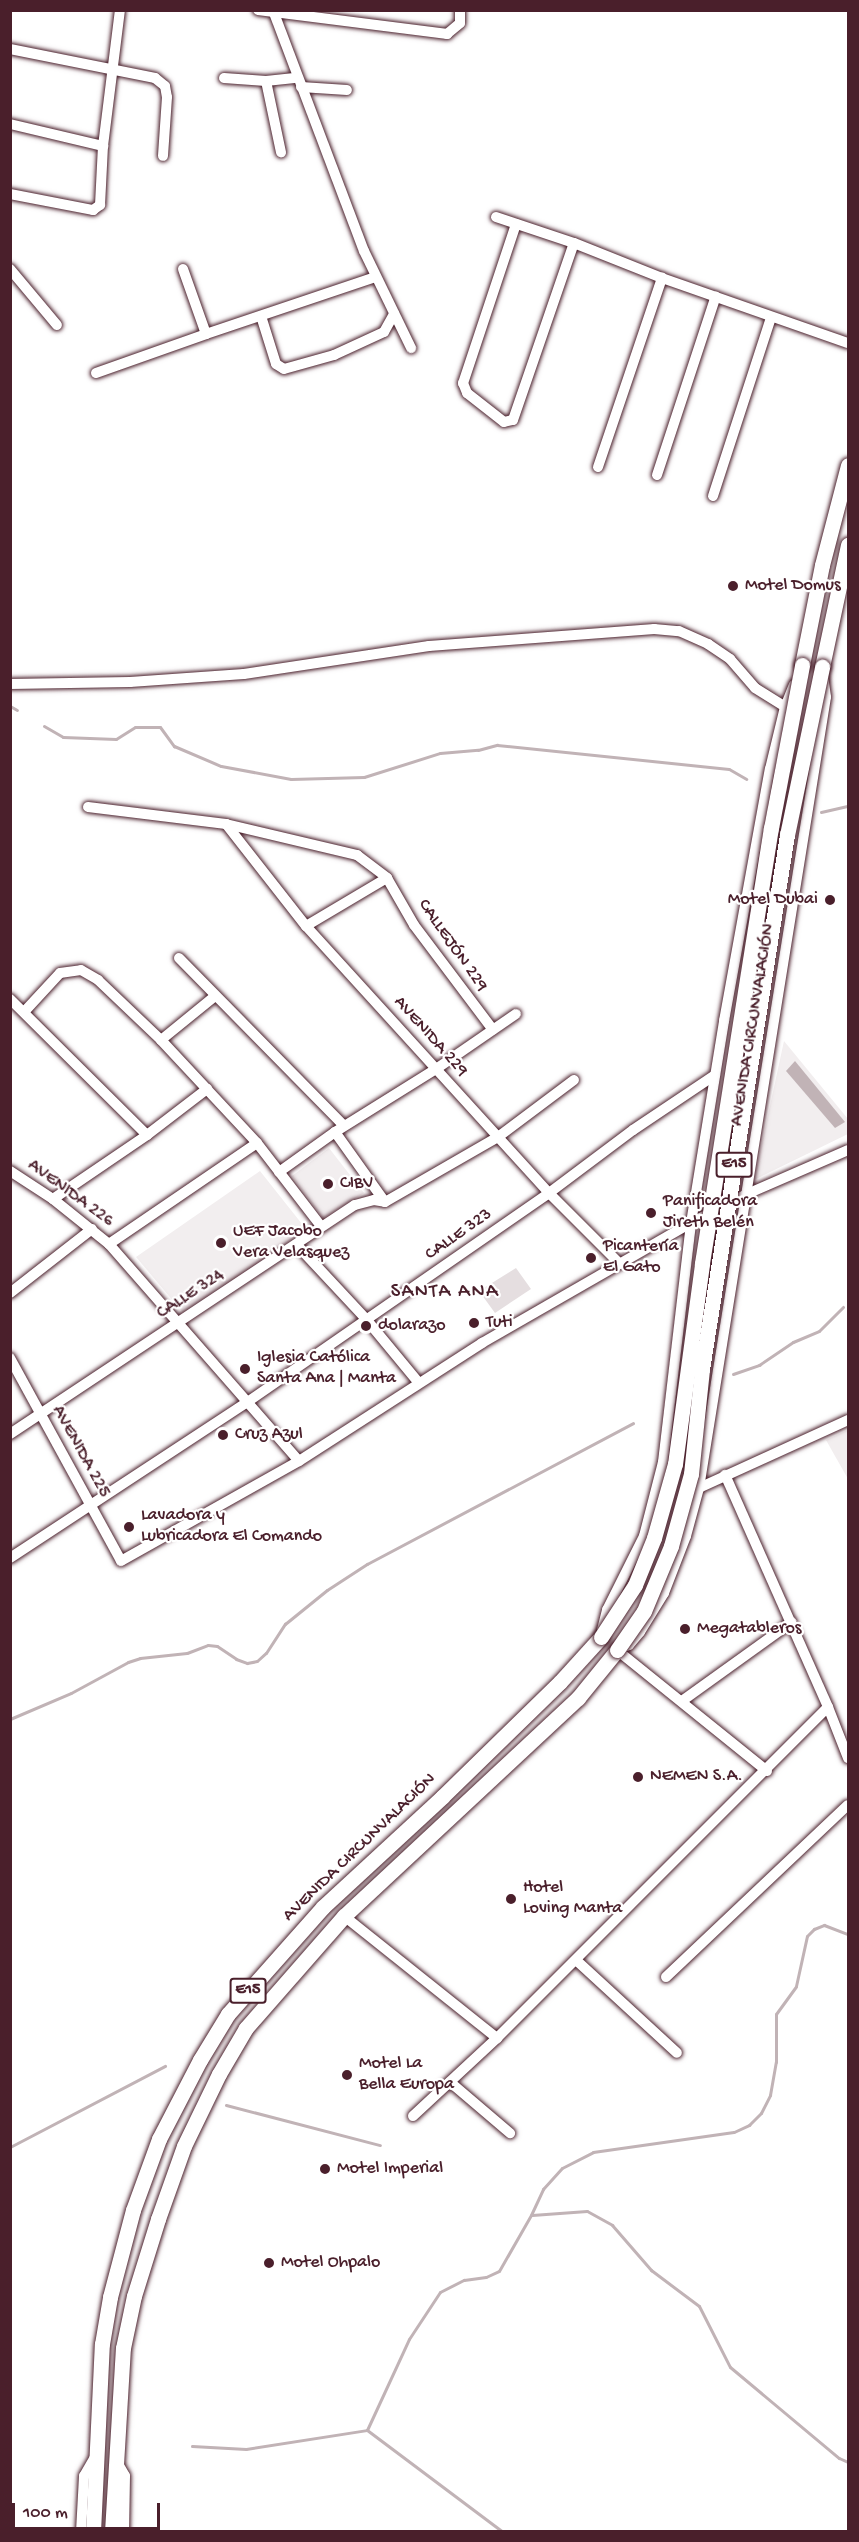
<!DOCTYPE html>
<meta charset="utf-8">
<style>
body{margin:0}
#map{position:relative;width:859px;height:2542px;overflow:hidden;background:#fff;font-family:"Gochi Hand",sans-serif}
div>[style]{position:absolute}
[style*='--x']{left:calc(var(--x)*1px);top:calc(var(--y)*1px);width:calc(var(--w)*1px);rotate:calc(var(--a)*1deg)}
.built>*{inset:0;background:#f2eeef}
.green>*{inset:0;background:#e5dee0}
.water>*{inset:0;background:#c1b3b6}
.stream>*{height:3px;margin:-1.5px;padding:0 1.5px;transform-origin:1.5px;border-radius:1.5px;background:#c1b3b6}
.roads{filter:drop-shadow(0 0 2px #4a1f2b) drop-shadow(0 0 2px #4a1f2b)}
.minor>*{height:10px;margin:-5px;padding:0 5px;transform-origin:5px;border-radius:5px;background:#fff}
.highway>*{height:15px;margin:-7.5px;padding:0 7.5px;transform-origin:7.5px;border-radius:7.5px;background:#fff}
.bridges{filter:drop-shadow(0 0 2px #4a1f2b) drop-shadow(0 0 2px #4a1f2b)}
.highway-bridge>*{height:15px;margin:-7.5px;padding:0 7.5px;transform-origin:7.5px;border-radius:7.5px;background:#fff}
.dots>*{width:16px;height:16px;translate:-50% -50%;box-sizing:border-box;border:3px solid #fff;border-radius:50%}
span{translate:-50% -50%;white-space:nowrap;text-align:center;line-height:1.15;-webkit-text-stroke:4.5px #fff;paint-order:stroke}
.shield-label span{padding:2px 4px;background:#fff;border:2px solid;border-radius:4px;-webkit-text-stroke-width:0}
.shield-label{font-size:16px;color:#4a1f2b;font-weight:700}
.poi-label{font-size:18px;color:#4a1f2b}
.left{translate:0 -50%;text-align:left}
.right{translate:-100% -50%;text-align:right}
.street-label{font-size:18px;color:#4a1f2b}
.neighbourhood-label{font-size:20px;color:#4a1f2b;letter-spacing:1.5px}
.frame{position:absolute;inset:0;border:12px solid #4a1f2b;pointer-events:none}
.scale{position:absolute;left:12px;top:2503px;width:148px;height:27px;box-sizing:border-box;border:3px solid #4a1f2b;border-top:0;padding-left:8px;font-size:18px;line-height:21px;white-space:nowrap;color:#4a1f2b;-webkit-text-stroke:4px #fff;paint-order:stroke}
</style>
<div id="map">
<div class="built">
<div style="clip-path:polygon(784px 1041px,848px 1119px,848px 1134px,754px 1180px)"></div>
<div style="clip-path:polygon(329px 1148px,364px 1193px,323px 1218px,292px 1176px)"></div>
<div style="clip-path:polygon(260px 1171px,306px 1229px,185px 1315px,136px 1257px)"></div>
<div style="clip-path:polygon(848px 1430px,848px 1479px,826px 1440px)"></div>
</div>
<div class="green">
<div style="clip-path:polygon(516px 1268px,531px 1289px,495px 1313px,479px 1291px)"></div>
</div>
<div class="water">
<div style="clip-path:polygon(795px 1061px,845px 1122px,835px 1128px,786px 1071px)"></div>
</div>
<div class="stream">
<div style="--x:10;--y:706;--w:8;--a:30"></div>
<div style="--x:44;--y:726;--w:22;--a:30"></div>
<div style="--x:63;--y:737;--w:53;--a:2.2"></div>
<div style="--x:116;--y:739;--w:22;--a:-32"></div>
<div style="--x:135;--y:727;--w:25;--a:0"></div>
<div style="--x:160;--y:727;--w:24;--a:54"></div>
<div style="--x:174;--y:746;--w:51;--a:23.1"></div>
<div style="--x:221;--y:766;--w:71;--a:10.5"></div>
<div style="--x:291;--y:779;--w:73;--a:-1.6"></div>
<div style="--x:364;--y:777;--w:80;--a:-17.5"></div>
<div style="--x:440;--y:753;--w:38;--a:-5"></div>
<div style="--x:478;--y:750;--w:20;--a:-15"></div>
<div style="--x:497;--y:745;--w:233;--a:5.9"></div>
<div style="--x:729;--y:769;--w:20;--a:30"></div>
<div style="--x:821;--y:812;--w:28;--a:-13"></div>
<div style="--x:733;--y:1374;--w:28;--a:-19"></div>
<div style="--x:759;--y:1365;--w:41;--a:-34.1"></div>
<div style="--x:793;--y:1342;--w:28;--a:-23"></div>
<div style="--x:819;--y:1331;--w:34;--a:-45"></div>
<div style="--x:10;--y:1719;--w:66;--a:-23.1"></div>
<div style="--x:71;--y:1693;--w:65;--a:-28.5"></div>
<div style="--x:128;--y:1662;--w:13;--a:-18"></div>
<div style="--x:140;--y:1658;--w:47;--a:-6.1"></div>
<div style="--x:187;--y:1653;--w:22;--a:-21"></div>
<div style="--x:208;--y:1645;--w:9;--a:6"></div>
<div style="--x:217;--y:1646;--w:23;--a:34"></div>
<div style="--x:236;--y:1659;--w:12;--a:20"></div>
<div style="--x:247;--y:1663;--w:10;--a:-11"></div>
<div style="--x:257;--y:1661;--w:12;--a:-42"></div>
<div style="--x:266;--y:1653;--w:35;--a:-57"></div>
<div style="--x:285;--y:1624;--w:54;--a:-39"></div>
<div style="--x:327;--y:1590;--w:48;--a:-33"></div>
<div style="--x:367;--y:1564;--w:301;--a:-27.9"></div>
<div style="--x:226;--y:2105;--w:159;--a:14.6"></div>
<div style="--x:10;--y:2147;--w:175;--a:-27.6"></div>
<div style="--x:532;--y:2215;--w:55;--a:-4.2"></div>
<div style="--x:587;--y:2211;--w:29;--a:29"></div>
<div style="--x:612;--y:2225;--w:60;--a:49.1"></div>
<div style="--x:651;--y:2270;--w:60;--a:36.9"></div>
<div style="--x:699;--y:2306;--w:68;--a:63.1"></div>
<div style="--x:730;--y:2367;--w:142;--a:39.9"></div>
<div style="--x:839;--y:2458;--w:10;--a:24"></div>
<div style="--x:367;--y:2430;--w:100;--a:-65.2"></div>
<div style="--x:409;--y:2339;--w:56;--a:-56.6"></div>
<div style="--x:440;--y:2292;--w:27;--a:-27"></div>
<div style="--x:464;--y:2280;--w:22;--a:-8"></div>
<div style="--x:486;--y:2277;--w:14;--a:-25"></div>
<div style="--x:499;--y:2271;--w:64;--a:-60.3"></div>
<div style="--x:531;--y:2215;--w:29;--a:-65"></div>
<div style="--x:543;--y:2189;--w:28;--a:-48"></div>
<div style="--x:562;--y:2168;--w:35;--a:-27"></div>
<div style="--x:593;--y:2152;--w:142;--a:-8.1"></div>
<div style="--x:734;--y:2132;--w:17;--a:-25"></div>
<div style="--x:749;--y:2125;--w:17;--a:-45"></div>
<div style="--x:761;--y:2113;--w:20;--a:-63"></div>
<div style="--x:770;--y:2095;--w:34;--a:-80"></div>
<div style="--x:776;--y:2062;--w:48;--a:-90"></div>
<div style="--x:776;--y:2014;--w:34;--a:-54"></div>
<div style="--x:796;--y:1986;--w:51;--a:-77.6"></div>
<div style="--x:807;--y:1936;--w:10;--a:-45"></div>
<div style="--x:814;--y:1929;--w:11;--a:-22"></div>
<div style="--x:824;--y:1925;--w:26;--a:21"></div>
<div style="--x:192;--y:2446;--w:54;--a:3.2"></div>
<div style="--x:246;--y:2449;--w:122;--a:-8.9"></div>
<div style="--x:367;--y:2430;--w:170;--a:36.9"></div>
</div>
<div class="roads">
<div class="minor">
<div style="--x:258;--y:10;--w:191;--a:7.2"></div>
<div style="--x:447;--y:34;--w:17;--a:-40"></div>
<div style="--x:460;--y:23;--w:13;--a:-90"></div>
<div style="--x:274;--y:13;--w:254;--a:69.3"></div>
<div style="--x:364;--y:251;--w:108;--a:64.1"></div>
<div style="--x:10;--y:49;--w:148;--a:11.3"></div>
<div style="--x:155;--y:78;--w:13;--a:39"></div>
<div style="--x:165;--y:86;--w:11;--a:80"></div>
<div style="--x:167;--y:97;--w:59;--a:93.9"></div>
<div style="--x:224;--y:78;--w:42;--a:4.1"></div>
<div style="--x:266;--y:81;--w:31;--a:-6"></div>
<div style="--x:266;--y:81;--w:73;--a:78.1"></div>
<div style="--x:301;--y:87;--w:46;--a:3.7"></div>
<div style="--x:10;--y:124;--w:96;--a:13.3"></div>
<div style="--x:10;--y:194;--w:85;--a:10.9"></div>
<div style="--x:93;--y:210;--w:9;--a:-36"></div>
<div style="--x:100;--y:205;--w:59;--a:-87.1"></div>
<div style="--x:103;--y:146;--w:137;--a:-82.9"></div>
<div style="--x:496;--y:217;--w:82;--a:18.4"></div>
<div style="--x:574;--y:243;--w:95;--a:21.7"></div>
<div style="--x:662;--y:278;--w:197;--a:19.3"></div>
<div style="--x:516;--y:224;--w:168;--a:108.4"></div>
<div style="--x:463;--y:383;--w:11;--a:68"></div>
<div style="--x:467;--y:393;--w:47;--a:38.1"></div>
<div style="--x:504;--y:422;--w:9;--a:-13"></div>
<div style="--x:513;--y:420;--w:187;--a:-71"></div>
<div style="--x:10;--y:269;--w:73;--a:50"></div>
<div style="--x:183;--y:269;--w:69;--a:70.5"></div>
<div style="--x:206;--y:334;--w:178;--a:-18.6"></div>
<div style="--x:261;--y:316;--w:50;--a:72.6"></div>
<div style="--x:276;--y:364;--w:9;--a:32"></div>
<div style="--x:284;--y:369;--w:52;--a:-15.6"></div>
<div style="--x:334;--y:355;--w:55;--a:-24.7"></div>
<div style="--x:384;--y:332;--w:21;--a:-61"></div>
<div style="--x:96;--y:373;--w:117;--a:-19.5"></div>
<div style="--x:598;--y:467;--w:200;--a:-71.3"></div>
<div style="--x:657;--y:475;--w:188;--a:-71.8"></div>
<div style="--x:713;--y:496;--w:188;--a:-72"></div>
<div style="--x:10;--y:684;--w:120;--a:-1"></div>
<div style="--x:130;--y:682;--w:114;--a:-4"></div>
<div style="--x:244;--y:674;--w:187;--a:-8.6"></div>
<div style="--x:429;--y:646;--w:226;--a:-4.3"></div>
<div style="--x:654;--y:629;--w:25;--a:5"></div>
<div style="--x:679;--y:631;--w:32;--a:24"></div>
<div style="--x:708;--y:644;--w:27;--a:34"></div>
<div style="--x:730;--y:659;--w:38;--a:49"></div>
<div style="--x:755;--y:688;--w:36;--a:32"></div>
<div style="--x:88;--y:807;--w:139;--a:7"></div>
<div style="--x:226;--y:824;--w:135;--a:13.3"></div>
<div style="--x:357;--y:855;--w:38;--a:37"></div>
<div style="--x:387;--y:878;--w:54;--a:60.1"></div>
<div style="--x:414;--y:925;--w:131;--a:53"></div>
<div style="--x:226;--y:824;--w:130;--a:51.9"></div>
<div style="--x:306;--y:926;--w:361;--a:47.7"></div>
<div style="--x:549;--y:1193;--w:100;--a:45"></div>
<div style="--x:306;--y:926;--w:94;--a:-30.7"></div>
<div style="--x:179;--y:958;--w:235;--a:45.5"></div>
<div style="--x:10;--y:999;--w:193;--a:44.8"></div>
<div style="--x:24;--y:1012;--w:53;--a:-47.3"></div>
<div style="--x:60;--y:973;--w:21;--a:-8"></div>
<div style="--x:81;--y:970;--w:20;--a:30"></div>
<div style="--x:98;--y:980;--w:87;--a:43.6"></div>
<div style="--x:161;--y:1040;--w:141;--a:47"></div>
<div style="--x:257;--y:1143;--w:105;--a:52.4"></div>
<div style="--x:161;--y:1040;--w:70;--a:-39.2"></div>
<div style="--x:335;--y:1132;--w:86;--a:54.5"></div>
<div style="--x:10;--y:1171;--w:51;--a:33.1"></div>
<div style="--x:53;--y:1199;--w:72;--a:38.8"></div>
<div style="--x:109;--y:1244;--w:288;--a:48.8"></div>
<div style="--x:279;--y:1172;--w:69;--a:-35.5"></div>
<div style="--x:335;--y:1132;--w:119;--a:-32"></div>
<div style="--x:436;--y:1069;--w:97;--a:-34.5"></div>
<div style="--x:53;--y:1199;--w:114;--a:-34.2"></div>
<div style="--x:147;--y:1135;--w:76;--a:-37.5"></div>
<div style="--x:109;--y:1244;--w:179;--a:-34.3"></div>
<div style="--x:297;--y:1245;--w:101;--a:47"></div>
<div style="--x:366;--y:1319;--w:83;--a:50.4"></div>
<div style="--x:10;--y:1293;--w:104;--a:-38"></div>
<div style="--x:10;--y:1358;--w:231;--a:61.3"></div>
<div style="--x:121;--y:1561;--w:204;--a:-29.3"></div>
<div style="--x:299;--y:1461;--w:218;--a:-32.8"></div>
<div style="--x:482;--y:1343;--w:241;--a:-29.9"></div>
<div style="--x:691;--y:1223;--w:63;--a:-27.4"></div>
<div style="--x:747;--y:1194;--w:110;--a:-23.5"></div>
<div style="--x:10;--y:1434;--w:414;--a:-33.6"></div>
<div style="--x:355;--y:1205;--w:20;--a:-15"></div>
<div style="--x:374;--y:1200;--w:11;--a:10"></div>
<div style="--x:385;--y:1202;--w:130;--a:-29.9"></div>
<div style="--x:498;--y:1137;--w:95;--a:-36.9"></div>
<div style="--x:699;--y:1488;--w:164;--a:-24.5"></div>
<div style="--x:10;--y:1558;--w:282;--a:-33.3"></div>
<div style="--x:246;--y:1403;--w:369;--a:-34.7"></div>
<div style="--x:549;--y:1193;--w:105;--a:-36.9"></div>
<div style="--x:633;--y:1130;--w:99;--a:-33.9"></div>
<div style="--x:602;--y:1630;--w:21;--a:-76"></div>
<div style="--x:607;--y:1610;--w:83;--a:-63.4"></div>
<div style="--x:644;--y:1536;--w:76;--a:-75.6"></div>
<div style="--x:663;--y:1462;--w:241;--a:-83.3"></div>
<div style="--x:691;--y:1223;--w:205;--a:-80.7"></div>
<div style="--x:724;--y:1021;--w:256;--a:-79.7"></div>
<div style="--x:770;--y:769;--w:64;--a:-76.4"></div>
<div style="--x:785;--y:707;--w:24;--a:-68"></div>
<div style="--x:682;--y:1701;--w:135;--a:-35.7"></div>
<div style="--x:828;--y:1707;--w:55;--a:68.6"></div>
<div style="--x:767;--y:1771;--w:193;--a:-141.1"></div>
<div style="--x:617;--y:1650;--w:13;--a:-23"></div>
<div style="--x:629;--y:1645;--w:17;--a:-50"></div>
<div style="--x:640;--y:1632;--w:46;--a:-58.4"></div>
<div style="--x:664;--y:1593;--w:61;--a:-68.9"></div>
<div style="--x:686;--y:1536;--w:50;--a:-74.8"></div>
<div style="--x:699;--y:1488;--w:801;--a:-80.88"></div>
<div style="--x:826;--y:697;--w:22;--a:-98"></div>
<div style="--x:344;--y:1916;--w:196;--a:38.6"></div>
<div style="--x:497;--y:2038;--w:468;--a:-45"></div>
<div style="--x:828;--y:1707;--w:254;--a:-113.9"></div>
<div style="--x:576;--y:1960;--w:137;--a:42.6"></div>
<div style="--x:666;--y:1977;--w:250;--a:-43.4"></div>
<div style="--x:450;--y:2082;--w:79;--a:40.4"></div>
<div style="--x:413;--y:2116;--w:115;--a:-42.9"></div>
<div style="--x:117;--y:2462;--w:16;--a:60"></div>
<div style="--x:125;--y:2476;--w:56;--a:91"></div>
<div style="--x:81;--y:2532;--w:56;--a:-86.9"></div>
<div style="--x:84;--y:2476;--w:22;--a:-60"></div>
</div>
<div class="highway">
<div style="--x:802;--y:665;--w:102;--a:-78.7"></div>
<div style="--x:822;--y:565;--w:103;--a:-75.4"></div>
<div style="--x:822;--y:667;--w:125;--a:-78"></div>
<div style="--x:93;--y:2532;--w:188;--a:-87.3"></div>
<div style="--x:102;--y:2344;--w:48;--a:-80.3"></div>
<div style="--x:110;--y:2297;--w:90;--a:-75.2"></div>
<div style="--x:133;--y:2210;--w:76;--a:-69.9"></div>
<div style="--x:159;--y:2139;--w:89;--a:-62.6"></div>
<div style="--x:200;--y:2060;--w:54;--a:-58.7"></div>
<div style="--x:228;--y:2014;--w:143;--a:-48.4"></div>
<div style="--x:323;--y:1907;--w:162;--a:-42.7"></div>
<div style="--x:442;--y:1797;--w:165;--a:-44.3"></div>
<div style="--x:560;--y:1682;--w:61;--a:-47.7"></div>
<div style="--x:112;--y:2532;--w:184;--a:-86.6"></div>
<div style="--x:123;--y:2348;--w:53;--a:-78.1"></div>
<div style="--x:134;--y:2296;--w:81;--a:-72.7"></div>
<div style="--x:158;--y:2219;--w:77;--a:-70.4"></div>
<div style="--x:184;--y:2146;--w:80;--a:-64.1"></div>
<div style="--x:219;--y:2074;--w:53;--a:-59.6"></div>
<div style="--x:246;--y:2028;--w:149;--a:-48.8"></div>
<div style="--x:344;--y:1916;--w:320;--a:-43"></div>
<div style="--x:578;--y:1698;--w:62;--a:-50.9"></div>
</div>
</div>
<div class="bridges">
<div class="highway-bridge">
<div style="--x:601;--y:1637;--w:62;--a:-56.8"></div>
<div style="--x:635;--y:1585;--w:51;--a:-68"></div>
<div style="--x:654;--y:1538;--w:77;--a:-74.2"></div>
<div style="--x:675;--y:1464;--w:203;--a:-82.3"></div>
<div style="--x:702;--y:1263;--w:440;--a:-81"></div>
<div style="--x:771;--y:828;--w:166;--a:-79.2"></div>
<div style="--x:617;--y:1650;--w:47;--a:-55.3"></div>
<div style="--x:644;--y:1611;--w:70;--a:-67.4"></div>
<div style="--x:671;--y:1546;--w:75;--a:-74.5"></div>
<div style="--x:691;--y:1474;--w:106;--a:-84"></div>
<div style="--x:702;--y:1369;--w:541;--a:-80.96"></div>
<div style="--x:787;--y:835;--w:172;--a:-78.2"></div>
</div>
</div>
<div class="dots">
<div style="left:733px;top:586px;background:#4a1f2b"></div>
<div style="left:830px;top:900px;background:#4a1f2b"></div>
<div style="left:328px;top:1184px;background:#4a1f2b"></div>
<div style="left:651px;top:1213px;background:#4a1f2b"></div>
<div style="left:221px;top:1243px;background:#4a1f2b"></div>
<div style="left:591px;top:1258px;background:#4a1f2b"></div>
<div style="left:474px;top:1323px;background:#4a1f2b"></div>
<div style="left:366px;top:1326px;background:#4a1f2b"></div>
<div style="left:245px;top:1369px;background:#4a1f2b"></div>
<div style="left:223px;top:1435px;background:#4a1f2b"></div>
<div style="left:129px;top:1527px;background:#4a1f2b"></div>
<div style="left:685px;top:1629px;background:#4a1f2b"></div>
<div style="left:638px;top:1777px;background:#4a1f2b"></div>
<div style="left:511px;top:1899px;background:#4a1f2b"></div>
<div style="left:347px;top:2075px;background:#4a1f2b"></div>
<div style="left:325px;top:2169px;background:#4a1f2b"></div>
<div style="left:269px;top:2263px;background:#4a1f2b"></div>
</div>
<div class="shield-label">
<span style="left:734px;top:1165px">E15</span>
<span style="left:248px;top:1991px">E15</span>
</div>
<div class="poi-label">
<span class="left" style="left:745px;top:586px">Motel Domus</span>
<span class="right" style="left:818px;top:900px">Motel Dubai</span>
<span class="left" style="left:340px;top:1184px">CIBV</span>
<span class="left" style="left:663px;top:1213px">Panificadora<br>Jireth Belén</span>
<span class="left" style="left:233px;top:1243px">UEF Jacobo<br>Vera Velasquez</span>
<span class="left" style="left:603px;top:1258px">Picantería<br>El Gato</span>
<span class="left" style="left:486px;top:1323px">Tuti</span>
<span class="left" style="left:378px;top:1326px">dolarazo</span>
<span class="left" style="left:257px;top:1369px">Iglesia Católica<br>Santa Ana | Manta</span>
<span class="left" style="left:235px;top:1435px">Cruz Azul</span>
<span class="left" style="left:141px;top:1527px">Lavadora y<br>Lubricadora El Comando</span>
<span class="left" style="left:697px;top:1629px">Megatableros</span>
<span class="left" style="left:650px;top:1777px">NEMEN S.A.</span>
<span class="left" style="left:523px;top:1899px">Hotel<br>Loving Manta</span>
<span class="left" style="left:359px;top:2075px">Motel La<br>Bella Europa</span>
<span class="left" style="left:337px;top:2169px">Motel Imperial</span>
<span class="left" style="left:281px;top:2263px">Motel Ohpalo</span>
</div>
<div class="street-label">
<span style="left:452px;top:946px;rotate:55deg">CALLEJÓN 229</span>
<span style="left:754px;top:1025px;rotate:-81deg">AVENIDA CIRCUNVALACIÓN</span>
<span style="left:430px;top:1037px;rotate:48deg">AVENIDA 229</span>
<span style="left:70px;top:1194px;rotate:36deg">AVENIDA 226</span>
<span style="left:459px;top:1235px;rotate:-35deg">CALLE 323</span>
<span style="left:191px;top:1295px;rotate:-33deg">CALLE 324</span>
<span style="left:80px;top:1452px;rotate:61deg">AVENIDA 225</span>
<span style="left:360px;top:1848px;rotate:-44deg">AVENIDA CIRCUNVALACIÓN</span>
</div>
<div class="neighbourhood-label">
<span style="left:445px;top:1292px">SANTA ANA</span>
</div>
<div class="frame"></div>
<div class="scale">100 m</div>
</div>
